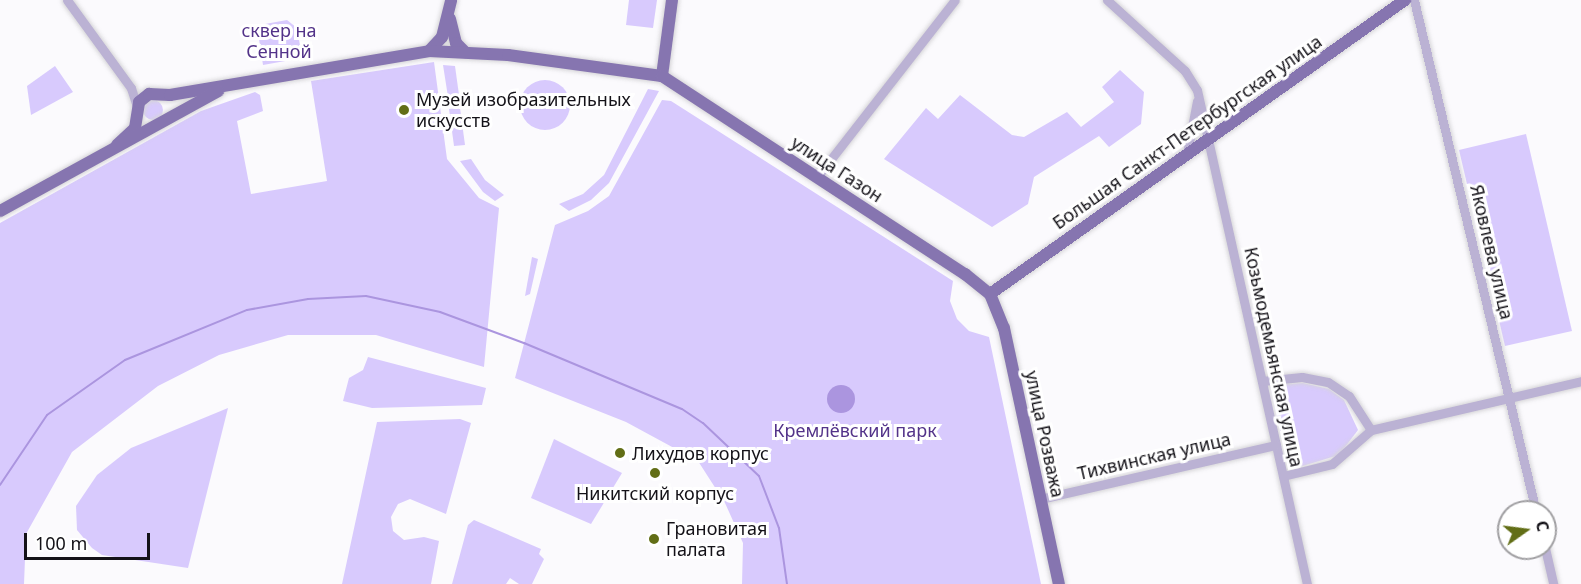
<!DOCTYPE html>
<meta charset="utf-8">
<style>
body{margin:0}
#map{position:relative;width:1581px;height:584px;overflow:hidden;background:#fbfafd;font-family:"Noto Sans",sans-serif}
div>[style]{position:absolute}
[style*='--x']{left:calc(var(--x)*1px);top:calc(var(--y)*1px);width:calc(var(--w)*1px);rotate:calc(var(--a)*1deg)}
.green>*{inset:0;background:#d8cafd}
.round{border-radius:50%}
.water>*{inset:0;background:#ab95df}
.stream>*{height:2px;margin:-1px;padding:0 1px;transform-origin:1px;border-radius:1px;background:#ab95df}
.roads{filter:drop-shadow(0 0 2px #d6d5d8) drop-shadow(0 0 2px #d6d5d8)}
.minor>*{height:9px;margin:-4.5px;padding:0 4.5px;transform-origin:4.5px;border-radius:4.5px;background:#bbb2d4}
.major>*{height:12px;margin:-6px;padding:0 6px;transform-origin:6px;border-radius:6px;background:#8675b0}
.dots>*{width:16px;height:16px;translate:-50% -50%;box-sizing:border-box;border:3px solid #fff;border-radius:50%}
span{translate:-50% -50%;white-space:nowrap;text-align:center;line-height:1.15;-webkit-text-stroke:6px #fff;paint-order:stroke}
.park-label{font-size:18px;color:#533389}
.poi-label{font-size:18px;color:#141218}
.left{translate:0 -50%;text-align:left}
.street-label{font-size:18px;color:#141218}
.north{position:absolute;left:1497px;top:500px;width:60px;height:60px;box-sizing:border-box;background:#fff;border:2px solid #a1a0a3;border-radius:50%;rotate:76deg;font-size:16px;font-weight:700;line-height:24px;text-align:center;color:#141218}
.north::after{content:'';display:block;margin:auto;width:21px;height:27px;background:#626e16;clip-path:polygon(50% 0,100% 100%,50% 72%,0 100%)}
.scale{position:absolute;left:24px;top:533px;width:126px;height:27px;box-sizing:border-box;border:3px solid #141218;border-top:0;padding-left:8px;font-size:18px;line-height:21px;white-space:nowrap;color:#141218;-webkit-text-stroke:4px #fff;paint-order:stroke}
</style>
<div id="map">
<div class="green">
<div style="clip-path:polygon(629px 0,657px 0,653px 28px,626px 25px)"></div>
<div style="clip-path:polygon(287px 20px,297px 28px,302px 58px,263px 65px,258px 33px,265px 24px)"></div>
<div style="clip-path:polygon(434px 62px,447px 159px,479px 198px,499px 208px,484px 367px,376px 335px,288px 335px,219px 355px,158px 386px,72px 452px,26px 534px,24px 584px,0 584px,0 223px,201px 111px,255px 92px,260px 95px,263px 111px,237px 121px,251px 194px,327px 181px,311px 81px)"></div>
<div style="clip-path:polygon(443px 65px,455px 66px,459px 95px,448px 97px)"></div>
<div style="clip-path:polygon(55px 66px,73px 92px,31px 115px,27px 86px)"></div>
<div style="clip-path:polygon(1120px 70px,1144px 92px,1141px 124px,1109px 147px,1099px 136px,1034px 177px,1028px 204px,992px 227px,884px 159px,926px 108px,938px 119px,960px 95px,1012px 135px,1024px 137px,1067px 112px,1081px 127px,1114px 102px,1102px 87px)"></div>
<div class="round" style="left:520px;top:80px;width:50px;height:50px"></div>
<div style="clip-path:polygon(648px 89px,659px 91px,609px 183px,591px 200px,569px 211px,559px 204px,583px 194px,604px 175px)"></div>
<div class="round" style="left:143px;top:100px;width:20px;height:20px"></div>
<div style="clip-path:polygon(662px 100px,671px 101px,953px 281px,950px 301px,957px 319px,969px 331px,989px 337px,1041px 584px,742px 584px,743px 543px,725px 503px,698px 461px,626px 422px,515px 378px,555px 225px,588px 211px,609px 196px)"></div>
<div style="clip-path:polygon(460px 108px,465px 145px,454px 146px,449px 109px)"></div>
<div style="clip-path:polygon(1526px 134px,1572px 331px,1505px 346px,1459px 150px)"></div>
<div style="clip-path:polygon(471px 159px,485px 180px,504px 195px,495px 201px,483px 192px,460px 161px)"></div>
<div style="clip-path:polygon(532px 257px,538px 259px,530px 294px,525px 296px)"></div>
<div style="clip-path:polygon(368px 357px,486px 388px,482px 405px,372px 408px,343px 401px,349px 378px,363px 370px)"></div>
<div style="clip-path:polygon(1303px 383px,1329px 389px,1344px 400px,1358px 430px,1339px 455px,1296px 468px,1288px 466px,1270px 385px)"></div>
<div style="clip-path:polygon(228px 408px,188px 568px,102px 555px,92px 548px,77px 530px,76px 506px,97px 475px,131px 448px)"></div>
<div style="clip-path:polygon(460px 419px,471px 423px,446px 514px,410px 499px,398px 504px,391px 517px,393px 531px,404px 540px,424px 537px,439px 541px,431px 584px,342px 584px,377px 422px)"></div>
<div style="clip-path:polygon(554px 439px,622px 473px,591px 524px,531px 498px)"></div>
<div style="clip-path:polygon(474px 520px,541px 549px,539px 554px,544px 559px,532px 584px,519px 584px,510px 578px,506px 584px,452px 584px,468px 525px)"></div>
</div>
<div class="water">
<div class="round" style="left:827px;top:385px;width:28px;height:28px"></div>
</div>
<div class="stream">
<div style="--x:0;--y:485;--w:84;--a:-56.1"></div>
<div style="--x:47;--y:415;--w:95;--a:-35.2"></div>
<div style="--x:125;--y:360;--w:132;--a:-22.3"></div>
<div style="--x:247;--y:310;--w:62;--a:-10.2"></div>
<div style="--x:308;--y:299;--w:58;--a:-3"></div>
<div style="--x:366;--y:296;--w:76;--a:12.2"></div>
<div style="--x:440;--y:312;--w:90;--a:20.3"></div>
<div style="--x:524;--y:343;--w:171;--a:22.7"></div>
<div style="--x:682;--y:409;--w:25;--a:34"></div>
<div style="--x:703;--y:423;--w:77;--a:43.4"></div>
<div style="--x:759;--y:476;--w:56;--a:69"></div>
<div style="--x:779;--y:528;--w:57;--a:81.9"></div>
</div>
<div class="roads">
<div class="minor">
<div style="--x:67;--y:0;--w:109;--a:54"></div>
<div style="--x:131;--y:88;--w:20;--a:72"></div>
<div style="--x:1107;--y:0;--w:105;--a:42.3"></div>
<div style="--x:1185;--y:71;--w:22;--a:58"></div>
<div style="--x:1197;--y:90;--w:506;--a:77.45"></div>
<div style="--x:1414;--y:0;--w:526;--a:76.6"></div>
<div style="--x:1187;--y:153;--w:53;--a:-79.1"></div>
<div style="--x:817;--y:177;--w:224;--a:-52.1"></div>
<div style="--x:1262;--y:381;--w:40;--a:-5.7"></div>
<div style="--x:1302;--y:377;--w:26;--a:11"></div>
<div style="--x:1328;--y:382;--w:25;--a:34"></div>
<div style="--x:1349;--y:396;--w:40;--a:57.1"></div>
<div style="--x:1283;--y:476;--w:50;--a:-13.8"></div>
<div style="--x:1332;--y:464;--w:52;--a:-41.1"></div>
<div style="--x:1371;--y:430;--w:216;--a:-13.1"></div>
<div style="--x:1040;--y:499;--w:242;--a:-12.9"></div>
<div style="--x:1545;--y:548;--w:37;--a:77"></div>
</div>
<div class="major">
<div style="--x:450;--y:19;--w:25;--a:76"></div>
<div style="--x:456;--y:43;--w:13;--a:45"></div>
<div style="--x:429;--y:51;--w:19;--a:-47"></div>
<div style="--x:442;--y:37;--w:38;--a:-76"></div>
<div style="--x:662;--y:76;--w:77;--a:-82.5"></div>
<div style="--x:117;--y:145;--w:25;--a:-43"></div>
<div style="--x:135;--y:128;--w:26;--a:-81"></div>
<div style="--x:139;--y:102;--w:13;--a:-39"></div>
<div style="--x:149;--y:94;--w:21;--a:3"></div>
<div style="--x:170;--y:95;--w:263;--a:-9.6"></div>
<div style="--x:429;--y:51;--w:79;--a:2.9"></div>
<div style="--x:508;--y:55;--w:155;--a:7.8"></div>
<div style="--x:662;--y:76;--w:362;--a:33.2"></div>
<div style="--x:965;--y:274;--w:32;--a:39"></div>
<div style="--x:990;--y:294;--w:37;--a:68"></div>
<div style="--x:1004;--y:328;--w:262;--a:77.9"></div>
<div style="--x:0;--y:211;--w:249;--a:-28.8"></div>
<div style="--x:990;--y:294;--w:509;--a:-35.32"></div>
</div>
</div>
<div class="dots">
<div style="left:404px;top:110px;background:#626e16"></div>
<div style="left:620px;top:453px;background:#626e16"></div>
<div style="left:655px;top:473px;background:#626e16"></div>
<div style="left:654px;top:539px;background:#626e16"></div>
</div>
<div class="park-label">
<span style="left:279px;top:41px">сквер на<br>Сенной</span>
<span style="left:855px;top:430px">Кремлёвский парк</span>
</div>
<div class="poi-label">
<span class="left" style="left:416px;top:110px">Музей изобразительных<br>искусств</span>
<span class="left" style="left:632px;top:453px">Лихудов корпус</span>
<span style="left:655px;top:493px">Никитский корпус</span>
<span class="left" style="left:666px;top:539px">Грановитая<br>палата</span>
</div>
<div class="street-label">
<span style="left:1187px;top:132px;rotate:-35deg">Большая Санкт-Петербургская улица</span>
<span style="left:837px;top:169px;rotate:33deg">улица Газон</span>
<span style="left:1492px;top:252px;rotate:77deg">Яковлева улица</span>
<span style="left:1274px;top:357px;rotate:78deg">Козьмодемьянская улица</span>
<span style="left:1045px;top:434px;rotate:78deg">улица Розважа</span>
<span style="left:1154px;top:456px;rotate:-13deg">Тихвинская улица</span>
</div>
<div class="north">С</div>
<div class="scale">100 m</div>
</div>
